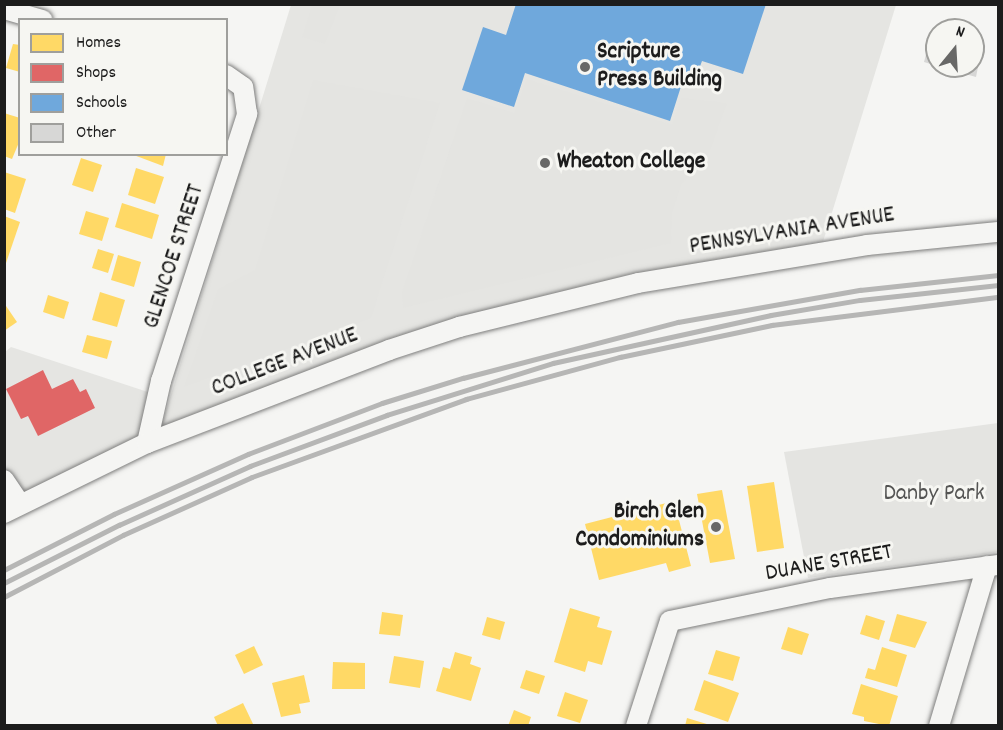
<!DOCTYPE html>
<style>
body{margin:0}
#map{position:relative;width:1003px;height:730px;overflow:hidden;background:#f5f5f3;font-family:Dekko,sans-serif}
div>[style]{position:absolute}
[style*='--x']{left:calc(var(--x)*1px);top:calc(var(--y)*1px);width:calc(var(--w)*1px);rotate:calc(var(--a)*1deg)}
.built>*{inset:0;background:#e5e5e2}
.green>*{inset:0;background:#e4e4e1}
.homes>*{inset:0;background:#ffd966}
.shops>*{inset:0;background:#e06666}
.schools>*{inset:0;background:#6fa8dc}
.building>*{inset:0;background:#d7d7d6}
.roads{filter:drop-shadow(0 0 2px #7e7e7d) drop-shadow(0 0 2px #7e7e7d)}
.minor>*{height:20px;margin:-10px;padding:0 10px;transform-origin:10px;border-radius:10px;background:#f5f5f3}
.rail>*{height:4.5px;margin:-2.25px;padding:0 2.25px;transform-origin:2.25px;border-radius:2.25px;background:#b6b6b5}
.dots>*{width:16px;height:16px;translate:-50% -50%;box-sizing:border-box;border:3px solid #f6f6f2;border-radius:50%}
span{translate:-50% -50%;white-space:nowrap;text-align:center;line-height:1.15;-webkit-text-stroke:6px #f6f6f2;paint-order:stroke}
.poi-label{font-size:24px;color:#1c1c1c;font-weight:700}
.left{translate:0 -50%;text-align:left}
.right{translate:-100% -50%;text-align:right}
.street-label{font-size:24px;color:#1c1c1c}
.park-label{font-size:24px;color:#545453}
.frame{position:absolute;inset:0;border:6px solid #1c1c1c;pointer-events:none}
.legend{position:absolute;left:18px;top:18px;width:210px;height:138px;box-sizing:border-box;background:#f6f6f2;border:2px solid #9f9f9c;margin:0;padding:8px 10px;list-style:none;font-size:18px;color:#1c1c1c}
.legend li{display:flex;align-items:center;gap:12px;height:30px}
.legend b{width:30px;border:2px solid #9f9f9c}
.north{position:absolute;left:925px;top:18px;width:60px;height:60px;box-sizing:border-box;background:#f6f6f2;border:2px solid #9f9f9c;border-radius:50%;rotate:18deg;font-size:16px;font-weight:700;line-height:24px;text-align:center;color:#1c1c1c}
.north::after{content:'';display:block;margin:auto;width:21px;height:27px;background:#686867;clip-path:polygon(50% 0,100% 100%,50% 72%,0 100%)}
</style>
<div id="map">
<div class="built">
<div style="clip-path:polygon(291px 5px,896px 5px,822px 245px,631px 274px,382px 344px,161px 427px)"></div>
<div style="clip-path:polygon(11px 347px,154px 394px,143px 440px,21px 500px,5px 474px,5px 352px)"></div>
</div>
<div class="green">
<div style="clip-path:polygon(312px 5px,340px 5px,325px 44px,302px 37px)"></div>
<div style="clip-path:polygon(527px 79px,672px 125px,681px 98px,727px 103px,710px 151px,681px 185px,672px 213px,671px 243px,403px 308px,402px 292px,467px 98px,514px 113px)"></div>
<div style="clip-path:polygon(313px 80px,440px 103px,371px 318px,184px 387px,218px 289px,255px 270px)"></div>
<div style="clip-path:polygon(998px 423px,998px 552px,808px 578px,784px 452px)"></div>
</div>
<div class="homes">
<div style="clip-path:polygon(13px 44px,20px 45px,20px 72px,6px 68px)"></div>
<div style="clip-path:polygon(4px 113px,20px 118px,20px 140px,12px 159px,4px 156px)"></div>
<div style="clip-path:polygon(131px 154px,166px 154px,163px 166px)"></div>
<div style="clip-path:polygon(81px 158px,102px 165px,93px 192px,72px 185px)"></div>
<div style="clip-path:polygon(136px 168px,164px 177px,155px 204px,128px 195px)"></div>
<div style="clip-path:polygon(4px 172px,26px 179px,15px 213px,4px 209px)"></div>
<div style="clip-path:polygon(122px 203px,159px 215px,152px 239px,115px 227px)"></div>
<div style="clip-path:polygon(86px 211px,109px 218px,102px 241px,79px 234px)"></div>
<div style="clip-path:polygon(4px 216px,20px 222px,5px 266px,4px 266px)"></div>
<div style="clip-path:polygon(98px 249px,114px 254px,108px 273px,92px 268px)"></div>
<div style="clip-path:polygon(118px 255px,141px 262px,134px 287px,111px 280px)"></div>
<div style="clip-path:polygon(100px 292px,125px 300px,117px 327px,92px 320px)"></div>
<div style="clip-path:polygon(48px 295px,69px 302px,64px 319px,43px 312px)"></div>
<div style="clip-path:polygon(4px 303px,17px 322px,4px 331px)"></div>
<div style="clip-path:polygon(87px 335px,112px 341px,107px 359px,82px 352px)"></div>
<div style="clip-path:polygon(774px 482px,784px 548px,757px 552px,747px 486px)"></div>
<div style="clip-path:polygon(722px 490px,735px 559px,710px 563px,697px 494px)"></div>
<div style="clip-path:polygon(674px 501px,691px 566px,669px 572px,666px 563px,599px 580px,585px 524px)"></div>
<div style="clip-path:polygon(570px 608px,600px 617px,597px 627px,612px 631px,602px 665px,588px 661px,585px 672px,554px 662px)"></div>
<div style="clip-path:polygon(382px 612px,403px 615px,400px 636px,379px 634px)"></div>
<div style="clip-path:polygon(897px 614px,927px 622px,915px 648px,889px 641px)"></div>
<div style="clip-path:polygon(866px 615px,885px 621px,879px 640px,860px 634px)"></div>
<div style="clip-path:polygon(487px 617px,505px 622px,500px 640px,482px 635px)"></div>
<div style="clip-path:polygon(788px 627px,809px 634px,802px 655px,781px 649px)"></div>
<div style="clip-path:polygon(254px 646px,263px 665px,244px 674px,235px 655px)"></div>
<div style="clip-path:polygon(882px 647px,907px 655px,897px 687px,865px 678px,868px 668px,875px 670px)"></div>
<div style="clip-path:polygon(716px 650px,740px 657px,733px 681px,708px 674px)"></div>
<div style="clip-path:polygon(455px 652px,472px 657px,470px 664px,481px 668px,471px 701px,436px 691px,443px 667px,450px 669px)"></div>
<div style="clip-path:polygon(394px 656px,424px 661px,420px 688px,389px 683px)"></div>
<div style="clip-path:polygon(333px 662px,365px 663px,365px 689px,332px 689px)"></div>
<div style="clip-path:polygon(526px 670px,545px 676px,539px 694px,520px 688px)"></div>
<div style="clip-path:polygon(304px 675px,310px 702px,299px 704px,301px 713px,281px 717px,272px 683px)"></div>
<div style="clip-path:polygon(704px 680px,739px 693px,728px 722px,694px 710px)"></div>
<div style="clip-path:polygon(861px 684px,898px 696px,889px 726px,864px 721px,864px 717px,852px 714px)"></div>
<div style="clip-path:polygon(565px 692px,588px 700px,580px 723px,557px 716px)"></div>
<div style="clip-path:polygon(243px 703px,254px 726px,218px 726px,214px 717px)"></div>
<div style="clip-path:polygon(514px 710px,531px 717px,528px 726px,508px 726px)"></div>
<div style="clip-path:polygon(687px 718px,710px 725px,709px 726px,685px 726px)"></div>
</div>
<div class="shops">
<div style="clip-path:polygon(43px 370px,52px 389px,73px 379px,80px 392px,86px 389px,95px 408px,38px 436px,28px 416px,21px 419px,6px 389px)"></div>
</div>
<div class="schools">
<div style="clip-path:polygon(516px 4px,766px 4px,743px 74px,702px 61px,695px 80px,684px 77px,670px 121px,525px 73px,514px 107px,462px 90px,483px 27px,506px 35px)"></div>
</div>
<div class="building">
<div style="clip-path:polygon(932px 32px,937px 33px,937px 66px,924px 62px)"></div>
<div style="clip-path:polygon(973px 44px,982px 47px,976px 77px,940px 67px,973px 66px)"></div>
</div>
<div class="roads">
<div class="minor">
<div style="--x:4;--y:9;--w:40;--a:16"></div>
<div style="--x:147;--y:443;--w:64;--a:-77.3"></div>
<div style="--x:161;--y:381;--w:281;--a:-72.1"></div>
<div style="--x:247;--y:114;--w:27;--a:-98"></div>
<div style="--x:243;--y:87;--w:21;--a:-145"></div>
<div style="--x:4;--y:480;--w:29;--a:56"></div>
<div style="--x:4;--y:513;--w:159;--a:-26.1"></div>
<div style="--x:147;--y:443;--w:259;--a:-21"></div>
<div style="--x:389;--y:350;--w:74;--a:-18.2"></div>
<div style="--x:459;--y:327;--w:184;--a:-13.8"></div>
<div style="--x:638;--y:283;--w:232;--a:-9.4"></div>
<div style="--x:867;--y:245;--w:132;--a:-5.7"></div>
<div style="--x:636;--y:726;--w:110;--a:-72.1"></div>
<div style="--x:670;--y:621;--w:163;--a:-11.7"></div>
<div style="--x:830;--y:588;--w:170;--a:-7.8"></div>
<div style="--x:939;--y:726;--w:167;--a:-73.3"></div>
</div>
</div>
<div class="rail">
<div style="--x:4;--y:570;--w:123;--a:-27"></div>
<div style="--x:114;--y:514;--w:147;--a:-24.1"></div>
<div style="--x:248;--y:454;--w:143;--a:-20.8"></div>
<div style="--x:382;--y:403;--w:85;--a:-17.2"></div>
<div style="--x:463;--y:378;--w:222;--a:-14.6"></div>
<div style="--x:678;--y:322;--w:185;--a:-10"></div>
<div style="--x:860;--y:290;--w:139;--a:-6.2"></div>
<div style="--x:4;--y:583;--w:129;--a:-26.8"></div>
<div style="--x:119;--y:525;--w:144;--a:-24.2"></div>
<div style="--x:250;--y:466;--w:146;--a:-20.4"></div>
<div style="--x:387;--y:415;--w:174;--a:-17.4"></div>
<div style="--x:553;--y:363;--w:223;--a:-12.4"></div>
<div style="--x:771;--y:315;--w:90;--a:-9.6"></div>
<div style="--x:860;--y:300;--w:139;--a:-6.2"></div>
<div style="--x:4;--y:597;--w:134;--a:-27.5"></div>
<div style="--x:123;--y:535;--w:141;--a:-24.2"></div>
<div style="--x:252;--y:477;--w:228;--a:-20"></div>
<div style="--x:466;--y:399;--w:160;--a:-15.3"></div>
<div style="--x:620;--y:357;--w:155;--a:-11.9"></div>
<div style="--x:772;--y:325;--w:228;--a:-7.1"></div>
</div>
<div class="dots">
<div style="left:585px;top:67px;background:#686867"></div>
<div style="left:545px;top:163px;background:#686867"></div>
<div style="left:716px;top:527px;background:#686867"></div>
</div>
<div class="poi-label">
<span class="left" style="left:597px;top:67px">Scripture<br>Press Building</span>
<span class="left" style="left:557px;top:163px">Wheaton College</span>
<span class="right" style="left:704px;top:527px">Birch Glen<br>Condominiums</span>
</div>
<div class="street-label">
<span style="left:792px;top:232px;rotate:-9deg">PENNSYLVANIA AVENUE</span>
<span style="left:175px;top:257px;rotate:-72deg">GLENCOE STREET</span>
<span style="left:285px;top:363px;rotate:-21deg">COLLEGE AVENUE</span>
<span style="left:829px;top:564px;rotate:-10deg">DUANE STREET</span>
</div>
<div class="park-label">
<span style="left:934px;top:495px">Danby Park</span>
</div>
<div class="frame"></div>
<ul class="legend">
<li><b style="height:16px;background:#ffd966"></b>Homes</li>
<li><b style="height:16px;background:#e06666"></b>Shops</li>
<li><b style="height:16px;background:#6fa8dc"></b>Schools</li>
<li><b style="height:16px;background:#d7d7d6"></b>Other</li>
</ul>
<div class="north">N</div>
</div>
